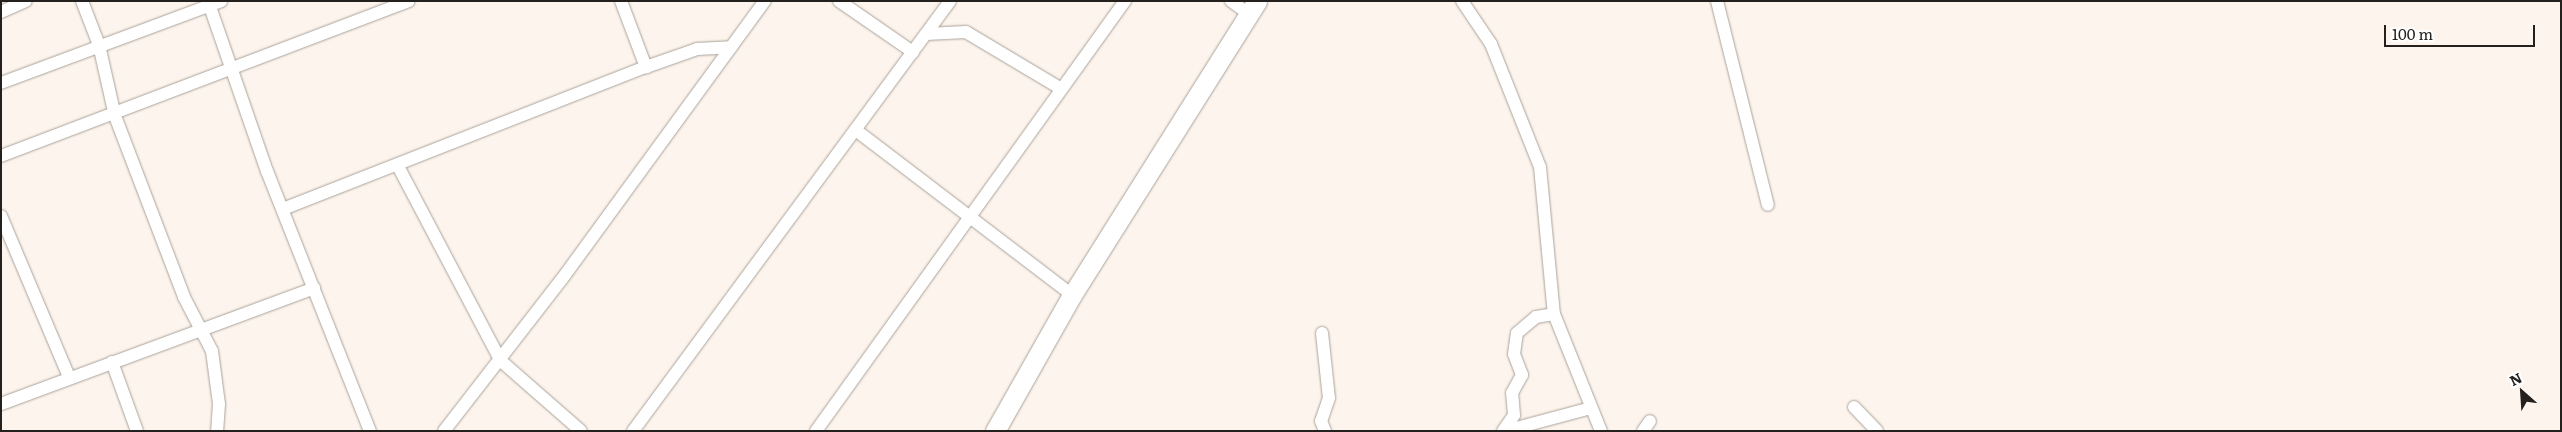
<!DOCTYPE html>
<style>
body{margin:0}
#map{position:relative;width:2562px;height:432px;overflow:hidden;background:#fdf5ed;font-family:Literata,serif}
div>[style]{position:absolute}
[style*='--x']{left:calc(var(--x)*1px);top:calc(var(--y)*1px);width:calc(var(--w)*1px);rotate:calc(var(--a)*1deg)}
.roads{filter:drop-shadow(0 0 1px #a9a29b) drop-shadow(0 0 1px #a9a29b)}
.street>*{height:12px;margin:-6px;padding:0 6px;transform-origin:6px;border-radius:6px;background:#fff}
.primary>*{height:19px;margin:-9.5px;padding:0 9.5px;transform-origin:9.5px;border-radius:9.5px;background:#fff}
span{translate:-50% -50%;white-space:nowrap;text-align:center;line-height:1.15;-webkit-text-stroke:4.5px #fff;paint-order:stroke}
.frame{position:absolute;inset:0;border:2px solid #23201e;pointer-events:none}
.north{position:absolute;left:2497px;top:367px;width:50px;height:50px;-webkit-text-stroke:4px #fff;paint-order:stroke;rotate:334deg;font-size:14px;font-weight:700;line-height:20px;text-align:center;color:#23201e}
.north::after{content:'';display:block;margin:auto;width:18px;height:22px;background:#23201e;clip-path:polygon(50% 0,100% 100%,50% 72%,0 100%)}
.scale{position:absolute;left:2384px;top:25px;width:151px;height:22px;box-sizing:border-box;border:2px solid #23201e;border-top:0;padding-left:6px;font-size:15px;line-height:18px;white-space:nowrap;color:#23201e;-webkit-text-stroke:4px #fff;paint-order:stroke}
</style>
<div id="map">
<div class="roads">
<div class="street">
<div style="--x:82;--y:1;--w:47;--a:68.9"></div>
<div style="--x:99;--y:45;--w:73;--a:77.3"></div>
<div style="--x:115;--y:116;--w:194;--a:69.1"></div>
<div style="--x:184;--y:297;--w:61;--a:62.6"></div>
<div style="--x:212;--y:351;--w:53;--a:82.5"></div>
<div style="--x:219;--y:404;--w:27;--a:94"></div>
<div style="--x:208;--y:1;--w:180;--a:70.9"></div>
<div style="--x:267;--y:171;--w:280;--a:68.4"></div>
<div style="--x:621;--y:1;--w:71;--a:69.3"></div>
<div style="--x:839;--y:1;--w:90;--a:34.6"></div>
<div style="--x:1231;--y:1;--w:22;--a:36"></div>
<div style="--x:1462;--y:1;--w:52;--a:56"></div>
<div style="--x:1491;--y:44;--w:132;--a:68.3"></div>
<div style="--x:1540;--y:167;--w:148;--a:84.6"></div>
<div style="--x:1554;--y:314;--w:126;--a:68.1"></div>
<div style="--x:1717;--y:1;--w:210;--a:76"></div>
<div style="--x:1;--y:12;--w:27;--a:-24"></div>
<div style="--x:926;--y:34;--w:40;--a:-2.9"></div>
<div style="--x:966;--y:32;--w:109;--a:30.8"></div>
<div style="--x:1;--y:83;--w:235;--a:-20.4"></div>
<div style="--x:857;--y:131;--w:270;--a:37.3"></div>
<div style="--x:1;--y:156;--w:436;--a:-20.8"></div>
<div style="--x:398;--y:166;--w:221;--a:62.2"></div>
<div style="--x:501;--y:361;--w:106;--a:41.2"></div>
<div style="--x:283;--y:209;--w:390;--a:-21.4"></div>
<div style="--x:646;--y:67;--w:54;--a:-19.4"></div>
<div style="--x:697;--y:49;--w:34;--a:-3"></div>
<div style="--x:1;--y:216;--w:175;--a:67.1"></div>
<div style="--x:1322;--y:333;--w:65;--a:83.9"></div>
<div style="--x:1329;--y:398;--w:24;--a:109"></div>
<div style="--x:1321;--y:421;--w:11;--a:68"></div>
<div style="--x:112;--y:362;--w:73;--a:70.1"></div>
<div style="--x:1;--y:404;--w:334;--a:-20.3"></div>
<div style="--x:1854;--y:407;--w:33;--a:46"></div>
<div style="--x:444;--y:431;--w:192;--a:-52.2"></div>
<div style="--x:562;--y:279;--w:344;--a:-53.9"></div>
<div style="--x:633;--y:431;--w:534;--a:-53.6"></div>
<div style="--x:816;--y:431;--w:530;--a:-54.3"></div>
<div style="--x:1503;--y:431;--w:19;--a:-55"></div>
<div style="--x:1514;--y:415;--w:22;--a:-95"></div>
<div style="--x:1512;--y:393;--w:21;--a:-61"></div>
<div style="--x:1522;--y:375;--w:22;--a:-111"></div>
<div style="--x:1514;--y:354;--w:21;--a:-82"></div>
<div style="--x:1517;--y:333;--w:25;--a:-40"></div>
<div style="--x:1536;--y:317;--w:18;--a:-9"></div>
<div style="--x:1505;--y:431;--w:89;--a:-15"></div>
<div style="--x:1643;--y:431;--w:12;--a:-55"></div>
</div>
<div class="primary">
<div style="--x:995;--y:431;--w:156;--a:-60.5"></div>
<div style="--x:1072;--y:295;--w:347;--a:-57.8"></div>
</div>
</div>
<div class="frame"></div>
<div class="north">N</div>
<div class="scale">100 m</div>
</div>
